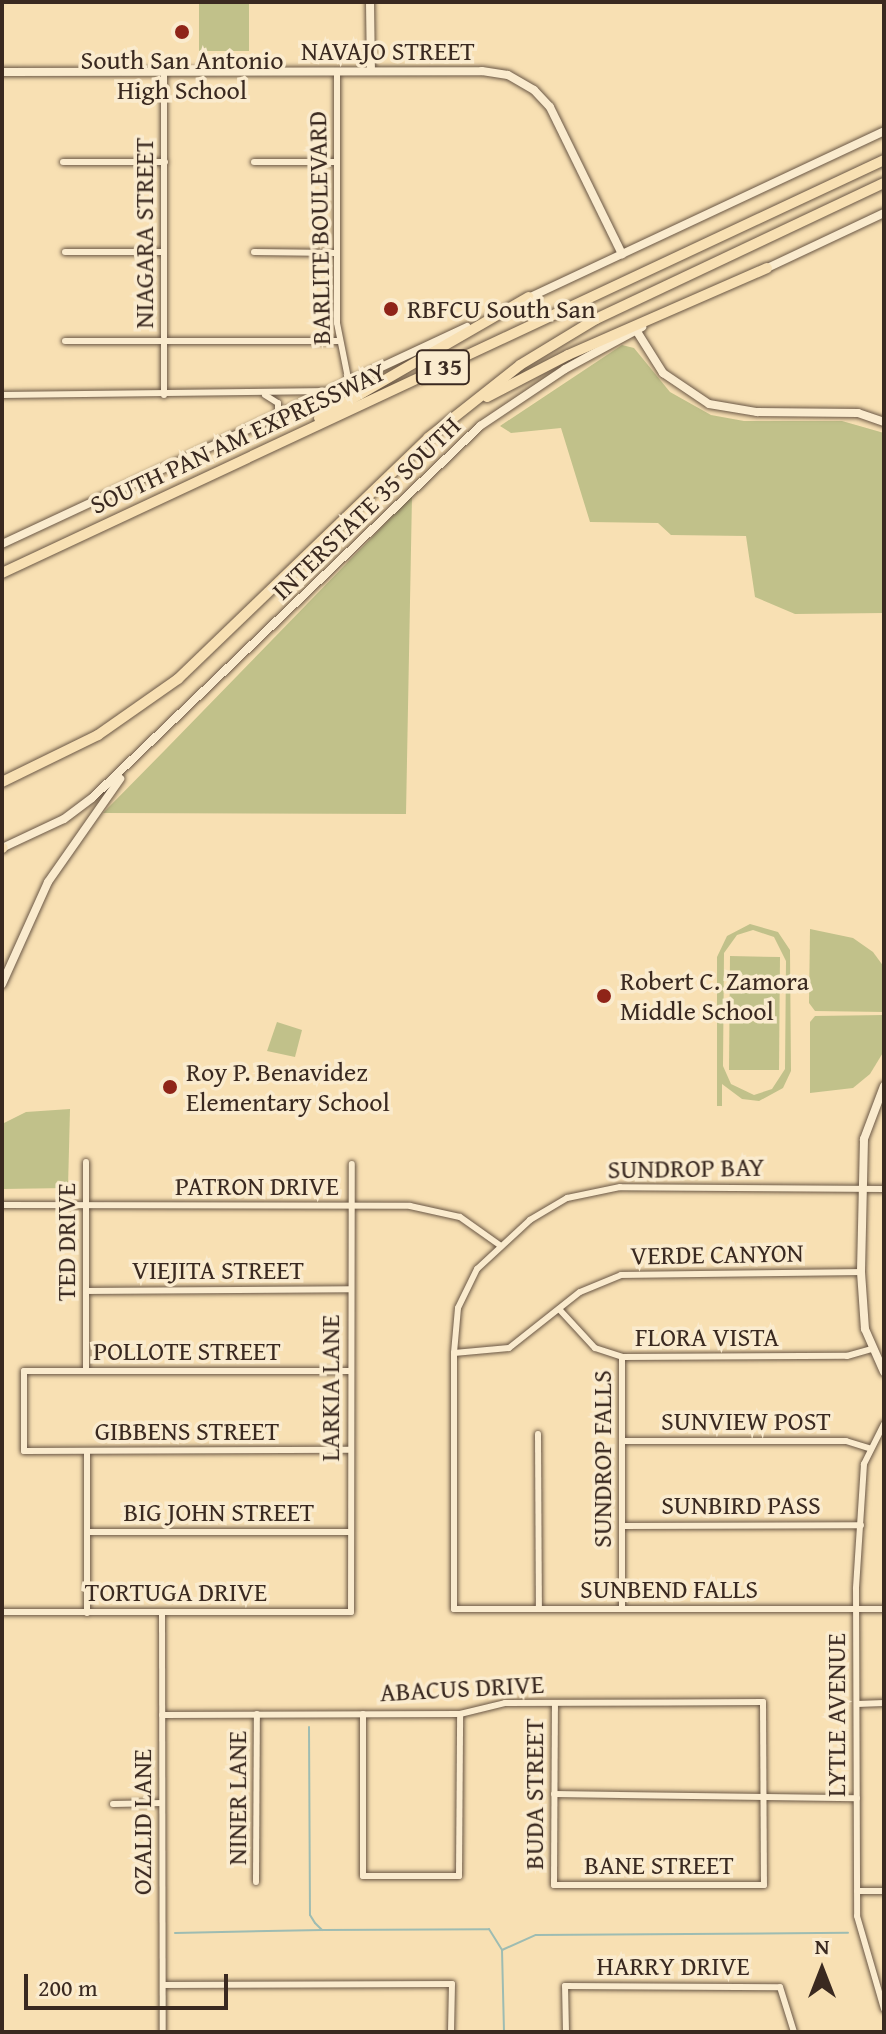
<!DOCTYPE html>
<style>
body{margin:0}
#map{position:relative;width:886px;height:2034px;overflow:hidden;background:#f8e0b3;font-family:"Gentium Book Plus",serif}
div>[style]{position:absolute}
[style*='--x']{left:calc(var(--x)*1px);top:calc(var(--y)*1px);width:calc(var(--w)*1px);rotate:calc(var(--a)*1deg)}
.green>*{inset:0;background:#c1c18a}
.stream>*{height:2px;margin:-1px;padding:0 1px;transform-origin:1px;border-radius:1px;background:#9ebcb2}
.roads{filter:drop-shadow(0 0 2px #6a5745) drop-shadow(0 0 2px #6a5745)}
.street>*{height:6px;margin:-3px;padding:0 3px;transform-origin:3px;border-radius:3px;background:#faebce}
.secondary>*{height:8px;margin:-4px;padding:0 4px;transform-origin:4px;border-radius:4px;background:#faebce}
.primary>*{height:9px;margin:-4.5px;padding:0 4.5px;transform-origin:4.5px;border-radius:4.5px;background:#f8e0b3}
.highway>*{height:10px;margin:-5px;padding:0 5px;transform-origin:5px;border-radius:5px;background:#f8e0b3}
.dots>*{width:22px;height:22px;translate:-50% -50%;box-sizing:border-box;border:4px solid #faebce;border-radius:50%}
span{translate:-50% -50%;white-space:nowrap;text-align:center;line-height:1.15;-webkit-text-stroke:7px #faebce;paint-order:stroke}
.shield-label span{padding:2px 6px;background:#faebce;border:2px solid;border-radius:6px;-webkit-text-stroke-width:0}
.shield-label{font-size:24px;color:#3a2920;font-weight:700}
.street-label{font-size:26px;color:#3a2920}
.poi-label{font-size:26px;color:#3a2920}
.left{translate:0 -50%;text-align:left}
.frame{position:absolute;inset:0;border:4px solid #3a2920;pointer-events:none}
.north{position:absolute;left:782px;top:1930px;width:80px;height:80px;-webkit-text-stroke:6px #faebce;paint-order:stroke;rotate:0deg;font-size:22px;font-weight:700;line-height:32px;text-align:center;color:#3a2920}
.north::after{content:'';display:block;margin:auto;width:28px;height:36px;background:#3a2920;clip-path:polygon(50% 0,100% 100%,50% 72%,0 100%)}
.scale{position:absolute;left:24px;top:1974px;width:204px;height:36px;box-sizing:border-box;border:4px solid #3a2920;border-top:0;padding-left:10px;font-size:24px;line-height:28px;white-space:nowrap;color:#3a2920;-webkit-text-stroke:6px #faebce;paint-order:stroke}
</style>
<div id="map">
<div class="green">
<div style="clip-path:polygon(199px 2px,249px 2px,249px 51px,199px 51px)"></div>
<div style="clip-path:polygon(622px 345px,634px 348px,670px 392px,711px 415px,744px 421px,842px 421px,884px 433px,884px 613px,795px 614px,755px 597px,746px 536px,671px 535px,658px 523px,590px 522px,561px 428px,511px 433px,500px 426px)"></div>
<div style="clip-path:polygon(412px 496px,406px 814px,103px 813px,166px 749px)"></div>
<div style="clip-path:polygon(evenodd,750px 924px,778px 932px,790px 950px,791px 1071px,783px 1088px,759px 1101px,742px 1099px,722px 1084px,722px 1106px,717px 1106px,717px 957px,727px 936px,750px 924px,753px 930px,774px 937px,786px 961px,785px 1069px,772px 1089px,754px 1095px,731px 1084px,723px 1066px,724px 953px,737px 935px,753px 930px)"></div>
<div style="clip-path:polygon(810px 929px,853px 938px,873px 952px,884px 967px,884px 1012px,815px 1011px,809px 1003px)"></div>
<div style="clip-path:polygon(730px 956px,780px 957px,779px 1070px,729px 1070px)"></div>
<div style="clip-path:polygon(884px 1015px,884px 1051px,870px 1074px,853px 1088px,810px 1093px,810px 1022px,815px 1016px)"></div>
<div style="clip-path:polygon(277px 1022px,302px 1030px,295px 1057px,267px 1051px)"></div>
<div style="clip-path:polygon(70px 1109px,68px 1188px,2px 1189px,2px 1124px,26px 1112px)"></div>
</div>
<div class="stream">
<div style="--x:309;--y:1727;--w:188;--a:89.7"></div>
<div style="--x:310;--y:1915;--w:9;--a:58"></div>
<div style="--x:315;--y:1923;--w:10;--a:45"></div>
<div style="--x:322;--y:1930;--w:167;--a:-0.3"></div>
<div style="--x:489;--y:1929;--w:25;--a:58"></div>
<div style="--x:502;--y:1950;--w:82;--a:88.6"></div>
<div style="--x:175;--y:1933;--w:147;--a:-1.2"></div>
<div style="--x:502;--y:1950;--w:37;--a:-24"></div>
<div style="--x:536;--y:1935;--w:312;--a:-0.4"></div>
</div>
<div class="roads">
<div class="street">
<div style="--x:164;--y:71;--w:324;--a:90"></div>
<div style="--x:337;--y:71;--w:252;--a:90"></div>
<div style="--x:337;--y:323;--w:61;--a:78.7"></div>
<div style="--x:63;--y:162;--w:102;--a:0"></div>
<div style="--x:254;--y:162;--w:83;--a:0"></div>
<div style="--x:65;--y:252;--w:99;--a:0"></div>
<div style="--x:254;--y:252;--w:82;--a:0.7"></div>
<div style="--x:65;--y:341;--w:273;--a:0"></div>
<div style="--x:2;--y:395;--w:328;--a:-0.7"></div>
<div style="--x:265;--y:395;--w:15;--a:32"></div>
<div style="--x:278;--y:403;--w:12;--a:90"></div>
<div style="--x:86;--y:1162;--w:209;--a:90"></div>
<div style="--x:884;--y:1189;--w:264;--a:-179.6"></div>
<div style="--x:620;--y:1187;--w:54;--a:168.3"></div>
<div style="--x:567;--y:1198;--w:43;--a:149.3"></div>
<div style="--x:530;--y:1220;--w:72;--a:137.2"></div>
<div style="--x:477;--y:1269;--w:43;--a:116"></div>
<div style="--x:458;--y:1308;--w:45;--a:95.1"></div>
<div style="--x:454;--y:1353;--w:256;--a:90"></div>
<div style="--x:454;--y:1609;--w:430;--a:0"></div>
<div style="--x:2;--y:1205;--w:408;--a:0.1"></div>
<div style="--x:410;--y:1206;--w:51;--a:12.4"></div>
<div style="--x:460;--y:1217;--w:50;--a:35.3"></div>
<div style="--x:86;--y:1291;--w:264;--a:-0.4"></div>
<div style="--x:559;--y:1309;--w:53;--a:47.3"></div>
<div style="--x:595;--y:1348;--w:28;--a:18"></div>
<div style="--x:622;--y:1357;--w:225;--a:-0.3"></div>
<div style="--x:847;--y:1356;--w:26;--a:-16"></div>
<div style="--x:454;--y:1353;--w:55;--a:-5.2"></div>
<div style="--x:509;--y:1348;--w:90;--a:-38.3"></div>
<div style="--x:580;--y:1292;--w:44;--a:-22.5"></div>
<div style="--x:621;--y:1275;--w:240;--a:-0.7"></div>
<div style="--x:622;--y:1357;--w:252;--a:90"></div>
<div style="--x:350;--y:1371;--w:326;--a:180"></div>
<div style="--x:24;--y:1371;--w:80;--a:90"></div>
<div style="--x:24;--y:1451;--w:326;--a:-0.2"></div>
<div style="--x:884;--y:1424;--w:45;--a:116.6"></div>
<div style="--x:864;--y:1464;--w:125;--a:93.7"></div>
<div style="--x:856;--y:1589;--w:327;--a:89.8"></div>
<div style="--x:857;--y:1916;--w:97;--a:73.8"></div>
<div style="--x:538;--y:1434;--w:175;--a:89.7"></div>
<div style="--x:622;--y:1441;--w:224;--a:0"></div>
<div style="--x:846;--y:1441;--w:24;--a:17"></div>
<div style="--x:87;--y:1451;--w:162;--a:90"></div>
<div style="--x:622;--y:1526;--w:239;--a:-0.2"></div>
<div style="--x:87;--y:1532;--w:264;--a:0"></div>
<div style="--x:2;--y:1612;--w:349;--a:0"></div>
<div style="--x:351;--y:1612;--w:448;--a:-89.9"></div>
<div style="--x:162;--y:1613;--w:419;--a:89.9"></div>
<div style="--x:857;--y:1704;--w:27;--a:-2"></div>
<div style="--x:363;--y:1714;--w:162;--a:90"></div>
<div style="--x:363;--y:1876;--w:96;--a:0"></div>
<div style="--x:459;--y:1876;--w:162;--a:-89.6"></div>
<div style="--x:162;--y:1715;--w:298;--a:-0.2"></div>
<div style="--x:460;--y:1714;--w:46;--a:-13.7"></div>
<div style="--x:505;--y:1703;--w:258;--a:-0.2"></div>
<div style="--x:763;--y:1702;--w:183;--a:89.7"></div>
<div style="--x:764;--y:1885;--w:210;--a:180"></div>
<div style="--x:554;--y:1885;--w:182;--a:-89.7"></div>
<div style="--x:554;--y:1794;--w:303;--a:0.8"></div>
<div style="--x:113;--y:1804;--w:49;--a:-1.2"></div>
<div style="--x:256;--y:1882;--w:168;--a:-89.7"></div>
<div style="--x:857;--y:1891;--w:27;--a:0"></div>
<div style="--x:163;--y:1985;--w:289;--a:-0.2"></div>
<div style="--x:452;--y:1984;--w:48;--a:91.2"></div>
<div style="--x:566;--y:2032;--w:46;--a:-91.2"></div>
<div style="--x:565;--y:1986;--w:215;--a:0.3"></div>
<div style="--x:780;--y:1987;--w:47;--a:72.7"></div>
</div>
<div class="secondary">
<div style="--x:370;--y:2;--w:69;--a:89.2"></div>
<div style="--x:2;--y:72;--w:480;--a:-0.1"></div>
<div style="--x:482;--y:71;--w:26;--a:9"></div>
<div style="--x:508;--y:75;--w:30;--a:30"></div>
<div style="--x:534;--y:90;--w:23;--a:47"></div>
<div style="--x:550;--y:107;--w:164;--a:63.9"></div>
<div style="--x:763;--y:270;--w:134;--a:-25.2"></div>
<div style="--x:526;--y:299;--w:395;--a:-25.1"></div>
<div style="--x:636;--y:330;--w:51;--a:57.9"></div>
<div style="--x:663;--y:373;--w:55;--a:34"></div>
<div style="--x:709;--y:404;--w:49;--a:9.5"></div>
<div style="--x:757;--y:412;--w:101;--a:0.6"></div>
<div style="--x:858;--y:413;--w:28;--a:19"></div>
<div style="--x:2;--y:544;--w:513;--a:-25.02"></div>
<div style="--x:2;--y:848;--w:68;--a:-25.1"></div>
<div style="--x:64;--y:819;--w:35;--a:-37"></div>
<div style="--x:92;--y:798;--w:538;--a:-43.79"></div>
<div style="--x:480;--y:426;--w:102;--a:-33.8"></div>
<div style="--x:565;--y:369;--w:88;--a:-28.6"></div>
<div style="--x:2;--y:984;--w:112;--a:-65.7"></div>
<div style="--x:48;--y:882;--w:126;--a:-55"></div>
<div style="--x:884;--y:1086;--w:57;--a:110.7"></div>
<div style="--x:864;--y:1139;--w:133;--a:91.3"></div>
<div style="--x:861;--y:1272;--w:57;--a:86"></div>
<div style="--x:865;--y:1329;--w:47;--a:66.2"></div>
</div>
<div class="primary">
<div style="--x:2;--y:848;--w:1;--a:-45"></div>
</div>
<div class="highway">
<div style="--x:487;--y:397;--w:91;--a:-27.4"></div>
<div style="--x:568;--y:355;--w:217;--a:-23.6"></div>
<div style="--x:319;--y:418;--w:242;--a:-30"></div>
<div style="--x:2;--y:573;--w:974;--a:-25.09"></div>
<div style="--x:2;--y:782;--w:107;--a:-26.1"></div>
<div style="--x:98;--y:735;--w:98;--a:-35"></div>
<div style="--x:178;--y:679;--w:347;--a:-43.9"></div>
<div style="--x:428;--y:438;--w:117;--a:-38.4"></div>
<div style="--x:520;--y:365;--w:89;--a:-31.2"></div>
<div style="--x:596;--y:319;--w:318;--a:-25.3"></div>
</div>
</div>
<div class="dots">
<div style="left:182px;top:32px;background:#8f2418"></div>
<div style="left:391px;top:309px;background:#8f2418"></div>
<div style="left:604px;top:996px;background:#8f2418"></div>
<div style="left:170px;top:1087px;background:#8f2418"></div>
</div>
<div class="shield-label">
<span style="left:443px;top:367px">I 35</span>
</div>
<div class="street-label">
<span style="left:388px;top:51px">NAVAJO STREET</span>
<span style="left:319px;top:228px;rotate:-91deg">BARLITE BOULEVARD</span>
<span style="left:144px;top:233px;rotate:-90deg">NIAGARA STREET</span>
<span style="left:238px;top:438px;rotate:-25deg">SOUTH PAN AM EXPRESSWAY</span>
<span style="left:366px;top:508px;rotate:-44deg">INTERSTATE 35 SOUTH</span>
<span style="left:686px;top:1168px;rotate:-1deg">SUNDROP BAY</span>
<span style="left:257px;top:1186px">PATRON DRIVE</span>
<span style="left:66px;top:1242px;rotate:-90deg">TED DRIVE</span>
<span style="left:717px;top:1254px;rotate:-1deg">VERDE CANYON</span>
<span style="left:218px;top:1270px">VIEJITA STREET</span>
<span style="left:707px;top:1337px">FLORA VISTA</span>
<span style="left:187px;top:1351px">POLLOTE STREET</span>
<span style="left:330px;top:1388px;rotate:-90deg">LARKIA LANE</span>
<span style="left:746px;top:1421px">SUNVIEW POST</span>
<span style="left:187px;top:1431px">GIBBENS STREET</span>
<span style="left:602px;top:1459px;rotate:-90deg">SUNDROP FALLS</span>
<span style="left:741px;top:1505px">SUNBIRD PASS</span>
<span style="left:219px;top:1512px">BIG JOHN STREET</span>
<span style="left:669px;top:1589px">SUNBEND FALLS</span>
<span style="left:176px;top:1592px">TORTUGA DRIVE</span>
<span style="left:462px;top:1688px;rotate:-3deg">ABACUS DRIVE</span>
<span style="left:836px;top:1715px;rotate:-90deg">LYTLE AVENUE</span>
<span style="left:534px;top:1794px;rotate:-90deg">BUDA STREET</span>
<span style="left:237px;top:1798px;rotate:-90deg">NINER LANE</span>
<span style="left:142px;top:1822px;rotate:-90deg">OZALID LANE</span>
<span style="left:659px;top:1865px">BANE STREET</span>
<span style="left:673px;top:1966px">HARRY DRIVE</span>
</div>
<div class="poi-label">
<span style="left:182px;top:75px">South San Antonio<br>High School</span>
<span class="left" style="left:407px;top:309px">RBFCU South San</span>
<span class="left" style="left:620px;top:996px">Robert C. Zamora<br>Middle School</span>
<span class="left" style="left:186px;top:1087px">Roy P. Benavidez<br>Elementary School</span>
</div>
<div class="frame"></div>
<div class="north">N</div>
<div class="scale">200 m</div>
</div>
